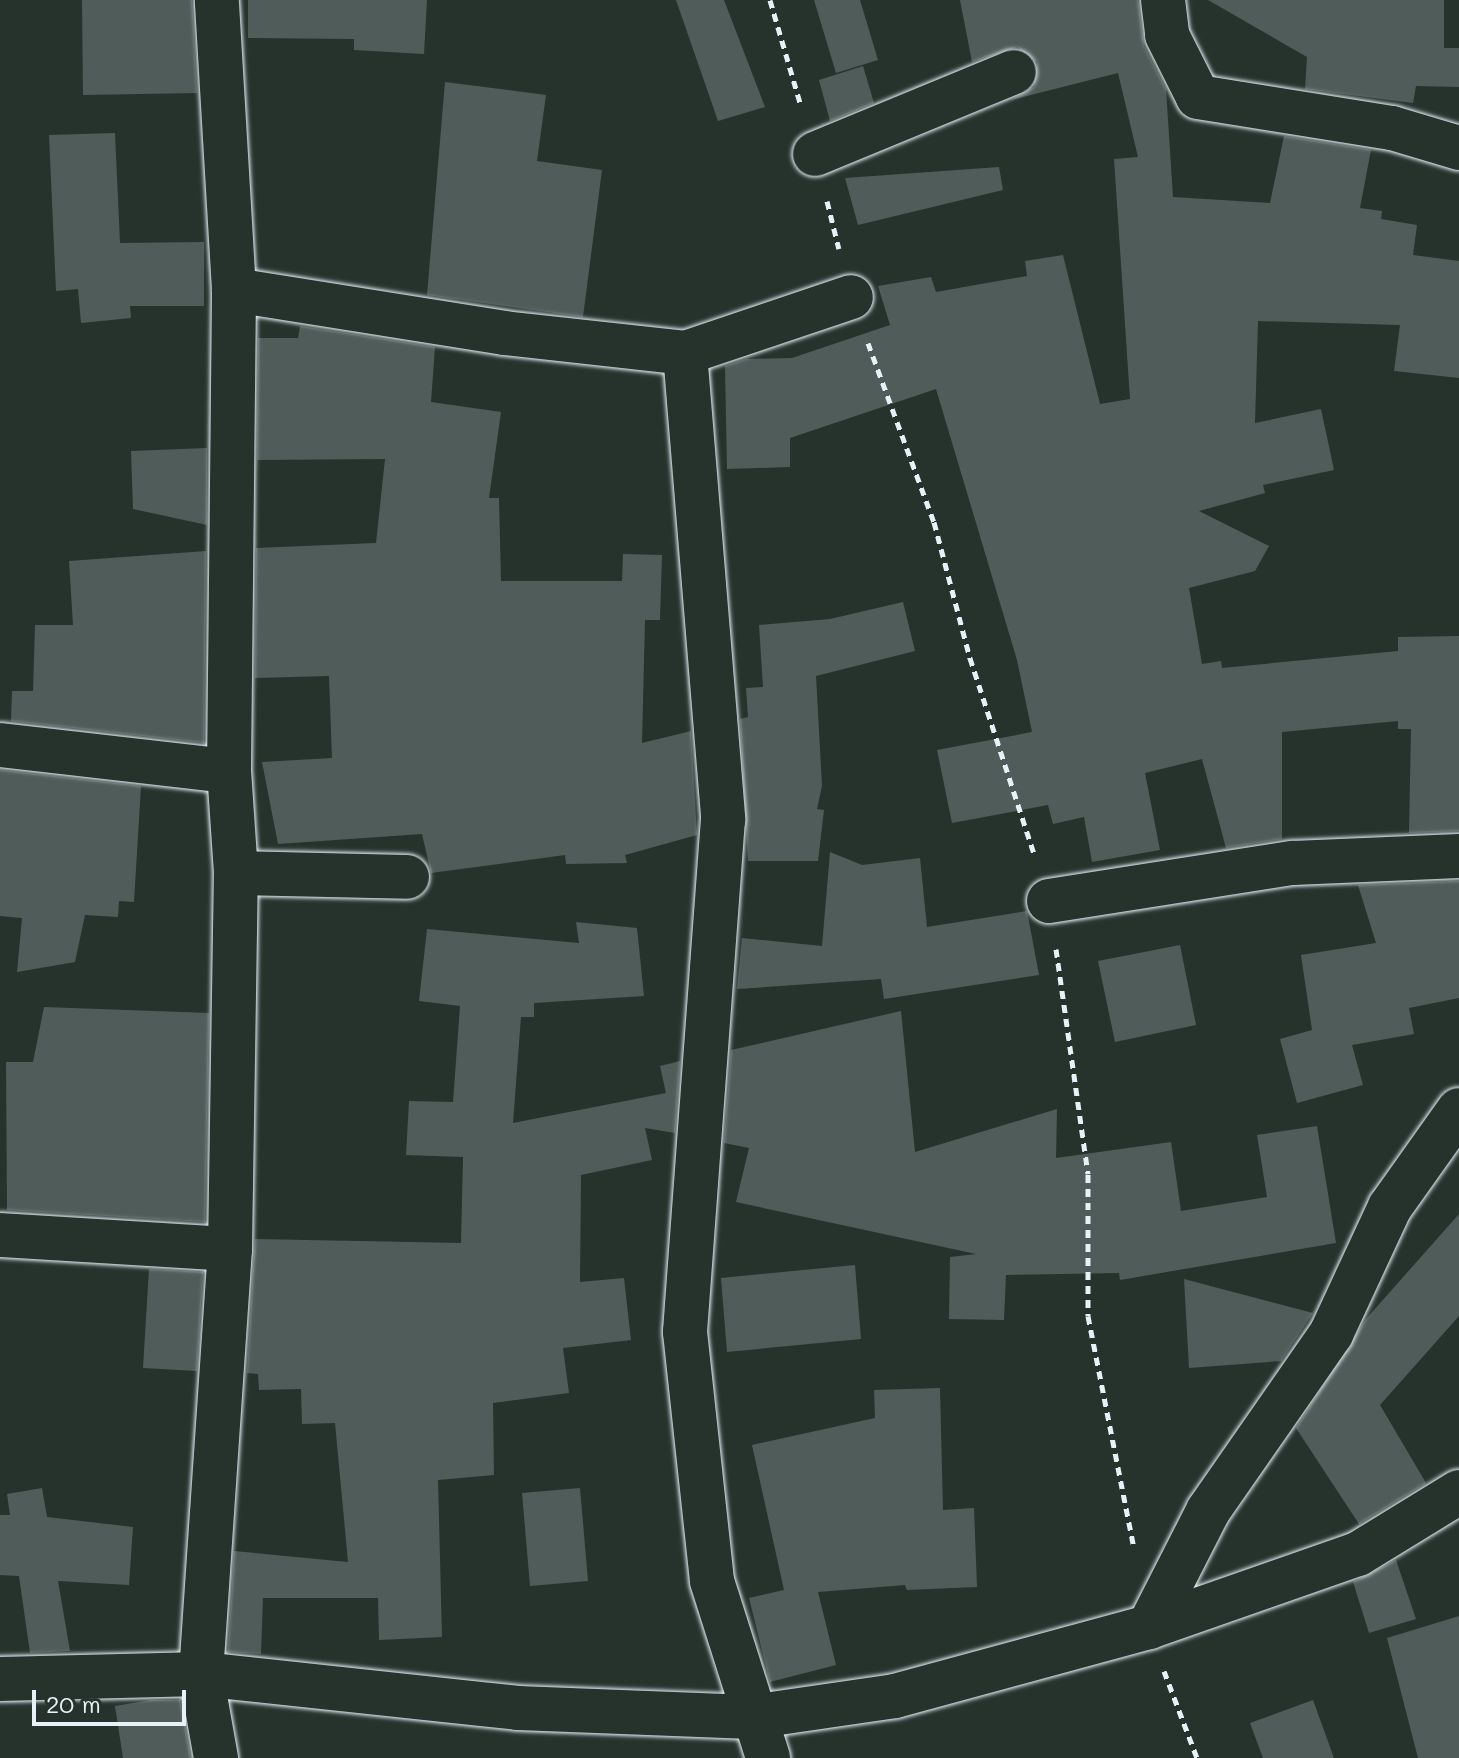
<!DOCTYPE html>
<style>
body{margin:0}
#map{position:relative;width:1459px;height:1758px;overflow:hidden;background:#26332d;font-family:Mali,sans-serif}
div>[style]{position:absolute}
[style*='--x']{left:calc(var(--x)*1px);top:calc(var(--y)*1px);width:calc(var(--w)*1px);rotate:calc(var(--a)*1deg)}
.building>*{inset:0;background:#505c59}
.path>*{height:5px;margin-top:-2.5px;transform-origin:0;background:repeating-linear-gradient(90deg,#e8f1f8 0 8px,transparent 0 14px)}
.roads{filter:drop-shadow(0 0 2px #e8f1f8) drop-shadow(0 0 2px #e8f1f8)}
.street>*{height:44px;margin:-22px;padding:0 22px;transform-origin:22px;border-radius:22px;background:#26332d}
span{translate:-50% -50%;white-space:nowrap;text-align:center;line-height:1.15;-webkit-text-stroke:7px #26332d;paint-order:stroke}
.scale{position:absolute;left:32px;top:1690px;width:154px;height:36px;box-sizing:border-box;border:4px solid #e8f1f8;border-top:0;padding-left:10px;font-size:24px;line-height:28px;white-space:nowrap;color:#e8f1f8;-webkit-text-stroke:6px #26332d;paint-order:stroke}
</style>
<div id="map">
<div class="building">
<div style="clip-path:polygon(82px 0,192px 0,197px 93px,83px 95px)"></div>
<div style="clip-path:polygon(248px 0,427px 0,424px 54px,354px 50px,354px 39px,248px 38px)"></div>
<div style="clip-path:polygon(676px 0,724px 0,765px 107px,718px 121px)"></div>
<div style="clip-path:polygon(814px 0,860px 0,878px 60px,836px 73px)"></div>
<div style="clip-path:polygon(960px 0,1138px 0,1144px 46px,1166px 89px,1173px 197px,1270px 203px,1284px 136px,1371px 150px,1360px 208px,1382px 211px,1381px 219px,1417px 225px,1413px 255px,1459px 261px,1459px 378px,1394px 371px,1400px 325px,1258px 321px,1255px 423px,1321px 409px,1334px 470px,1263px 485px,1265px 493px,1199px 511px,1269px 546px,1255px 571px,1189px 588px,1202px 664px,1221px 661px,1222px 668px,1398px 651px,1398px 637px,1459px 636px,1459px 831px,1409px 833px,1411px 729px,1398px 729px,1398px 721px,1282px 732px,1282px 839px,1226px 848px,1202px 759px,1145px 773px,1160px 850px,1092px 862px,1084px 817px,1053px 824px,1048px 805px,952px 823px,937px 750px,1032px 732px,1017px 660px,936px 389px,790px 438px,790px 467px,727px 469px,725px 366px,746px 359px,792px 358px,890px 325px,878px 286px,931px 277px,936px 292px,1027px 276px,1025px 261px,1063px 255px,1100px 404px,1130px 399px,1114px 159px,1138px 157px,1118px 73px,1011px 100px,1034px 87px,1037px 62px,1017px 47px,972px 62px)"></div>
<div style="clip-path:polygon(1208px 0,1444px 0,1444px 48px,1459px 48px,1459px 87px,1416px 86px,1413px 103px,1305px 89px,1307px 57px)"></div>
<div style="clip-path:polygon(863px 66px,874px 103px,830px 121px,819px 80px)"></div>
<div style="clip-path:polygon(445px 82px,546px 95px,537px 161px,602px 170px,583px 317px,427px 295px)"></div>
<div style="clip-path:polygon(115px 133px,120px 243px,204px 242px,204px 306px,130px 306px,131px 318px,81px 323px,78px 289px,56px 291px,49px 135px)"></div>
<div style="clip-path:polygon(999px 167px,1003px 190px,858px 225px,845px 178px)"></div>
<div style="clip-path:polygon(300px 326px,435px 347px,431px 402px,501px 412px,489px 498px,499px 498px,501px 581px,622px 581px,623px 554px,662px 555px,660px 620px,645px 620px,642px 743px,691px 731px,697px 835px,625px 855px,627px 863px,566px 864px,565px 855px,431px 873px,422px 834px,278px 844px,262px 762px,332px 758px,329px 676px,255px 678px,256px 548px,376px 543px,385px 459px,257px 460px,258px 338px,298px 338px)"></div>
<div style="clip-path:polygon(207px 448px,207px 525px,133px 509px,131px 451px)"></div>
<div style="clip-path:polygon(206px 551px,204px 743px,11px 721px,12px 691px,33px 691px,35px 625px,73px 625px,69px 561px)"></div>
<div style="clip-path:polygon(903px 602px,915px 651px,816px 676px,822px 786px,817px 809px,824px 810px,818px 861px,748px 861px,740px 719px,748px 717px,746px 688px,763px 687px,759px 625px,830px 619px)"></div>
<div style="clip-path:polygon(0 770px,141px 786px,134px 902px,119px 901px,118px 917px,85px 915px,75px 962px,17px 972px,22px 918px,0 916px)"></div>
<div style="clip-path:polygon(830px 852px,862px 865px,920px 858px,927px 927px,1027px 911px,1039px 975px,884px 999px,881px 979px,737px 989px,742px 938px,822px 946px)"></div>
<div style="clip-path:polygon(1459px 881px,1459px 998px,1409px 1008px,1414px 1034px,1352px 1045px,1363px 1085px,1297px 1103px,1280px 1039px,1312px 1030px,1301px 955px,1376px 943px,1358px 885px)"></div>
<div style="clip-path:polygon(576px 922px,637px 928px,644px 996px,534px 1003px,534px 1017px,521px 1017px,513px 1123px,666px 1093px,660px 1066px,680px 1061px,675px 1133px,645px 1128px,652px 1160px,581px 1175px,580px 1282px,624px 1278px,631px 1340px,563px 1348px,569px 1393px,493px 1403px,494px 1475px,438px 1480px,442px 1637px,379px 1640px,378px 1598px,263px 1598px,261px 1654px,228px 1652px,234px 1551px,348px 1562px,335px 1423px,302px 1424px,301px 1389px,259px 1390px,258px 1374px,247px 1373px,255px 1239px,461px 1243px,463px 1157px,406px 1155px,409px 1101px,453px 1102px,460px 1006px,419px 1001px,427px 929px,579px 943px)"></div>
<div style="clip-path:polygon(1180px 945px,1196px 1025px,1115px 1042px,1098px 961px)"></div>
<div style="clip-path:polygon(44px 1007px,209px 1013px,205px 1222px,7px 1210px,6px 1062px,33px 1062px)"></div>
<div style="clip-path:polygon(901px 1011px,915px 1152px,1057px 1109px,1056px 1158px,1171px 1142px,1181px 1211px,1267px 1197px,1257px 1135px,1317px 1126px,1336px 1243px,1120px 1280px,1119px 1273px,1006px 1275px,1004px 1320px,949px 1319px,950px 1257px,976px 1254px,736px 1202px,749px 1148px,724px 1143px,731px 1050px)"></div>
<div style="clip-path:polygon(1459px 1214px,1459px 1316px,1380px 1405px,1426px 1483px,1359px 1524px,1296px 1428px,1366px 1319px)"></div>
<div style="clip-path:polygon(855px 1265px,861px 1339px,727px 1352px,721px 1278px)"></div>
<div style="clip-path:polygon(149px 1269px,203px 1272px,197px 1371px,143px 1368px)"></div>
<div style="clip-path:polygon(1184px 1279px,1313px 1313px,1281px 1361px,1189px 1368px)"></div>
<div style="clip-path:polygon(940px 1388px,943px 1510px,974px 1508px,977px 1587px,907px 1590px,905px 1585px,818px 1592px,836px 1665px,770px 1682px,749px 1598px,784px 1590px,752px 1445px,875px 1418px,874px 1390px)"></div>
<div style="clip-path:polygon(42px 1488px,47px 1517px,133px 1527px,129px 1585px,58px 1581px,70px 1651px,30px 1653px,19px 1576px,0 1575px,0 1515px,10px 1515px,7px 1494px)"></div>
<div style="clip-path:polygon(580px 1488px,588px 1581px,530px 1586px,522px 1493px)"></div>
<div style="clip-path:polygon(1396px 1560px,1416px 1619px,1369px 1633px,1353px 1582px)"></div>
<div style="clip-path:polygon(1459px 1616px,1459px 1758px,1418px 1758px,1387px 1638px)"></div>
<div style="clip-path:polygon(151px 1700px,180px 1700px,191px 1758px,123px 1758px,115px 1706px)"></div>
<div style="clip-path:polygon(1313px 1700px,1334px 1758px,1263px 1758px,1250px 1723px)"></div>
</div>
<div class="path">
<div style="--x:770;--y:0;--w:110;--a:73.7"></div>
<div style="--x:827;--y:201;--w:49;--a:76"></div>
<div style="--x:868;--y:343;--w:191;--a:69.8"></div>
<div style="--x:934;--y:522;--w:141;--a:75.2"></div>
<div style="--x:970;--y:658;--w:206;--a:71.9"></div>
<div style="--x:1056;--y:949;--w:227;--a:81.9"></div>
<div style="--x:1088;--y:1174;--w:142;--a:90"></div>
<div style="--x:1088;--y:1316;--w:237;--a:78.8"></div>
<div style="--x:1164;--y:1671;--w:93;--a:69.2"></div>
</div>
<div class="roads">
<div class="street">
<div style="--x:1163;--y:0;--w:35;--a:83"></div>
<div style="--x:1167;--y:35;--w:69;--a:63.4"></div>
<div style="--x:1198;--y:97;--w:196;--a:9.1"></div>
<div style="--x:1392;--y:128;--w:70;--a:16.6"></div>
<div style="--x:815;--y:154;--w:215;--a:-22.4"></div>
<div style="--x:234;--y:290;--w:273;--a:9"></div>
<div style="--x:504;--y:333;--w:182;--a:6.3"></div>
<div style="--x:685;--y:353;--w:175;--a:-18.6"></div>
<div style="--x:685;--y:353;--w:468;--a:85.3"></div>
<div style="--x:723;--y:819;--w:514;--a:94.24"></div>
<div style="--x:685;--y:1332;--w:250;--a:83.8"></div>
<div style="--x:712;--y:1581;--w:186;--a:72.4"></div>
<div style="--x:0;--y:745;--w:230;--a:6.5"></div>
<div style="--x:236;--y:873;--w:171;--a:1.3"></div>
<div style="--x:1049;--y:901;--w:247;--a:-8.9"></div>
<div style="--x:1293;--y:863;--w:166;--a:-2.4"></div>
<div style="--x:0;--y:1235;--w:230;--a:3.5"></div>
<div style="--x:1149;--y:1627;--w:130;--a:-63"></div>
<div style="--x:1208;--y:1511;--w:216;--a:-55.2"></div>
<div style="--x:1331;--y:1334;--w:140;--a:-65.1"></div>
<div style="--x:1390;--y:1207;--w:119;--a:-54.6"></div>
<div style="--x:0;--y:1679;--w:201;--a:-1.4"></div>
<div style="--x:201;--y:1674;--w:319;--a:6.1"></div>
<div style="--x:518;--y:1708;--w:233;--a:2.2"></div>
<div style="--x:751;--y:1717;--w:146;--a:-8.3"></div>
<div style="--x:895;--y:1696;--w:263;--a:-15.2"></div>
<div style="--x:1149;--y:1627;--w:221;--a:-19.3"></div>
<div style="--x:1358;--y:1554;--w:119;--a:-31.5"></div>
<div style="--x:216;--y:1758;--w:85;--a:-100.1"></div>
<div style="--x:201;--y:1674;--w:426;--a:-86.1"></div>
<div style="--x:230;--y:1249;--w:376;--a:-89.1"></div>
<div style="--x:236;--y:873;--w:102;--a:-93.9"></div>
<div style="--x:229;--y:771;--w:481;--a:-89.4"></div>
<div style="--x:234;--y:290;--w:290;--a:-93.4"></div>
</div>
</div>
<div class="scale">20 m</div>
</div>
